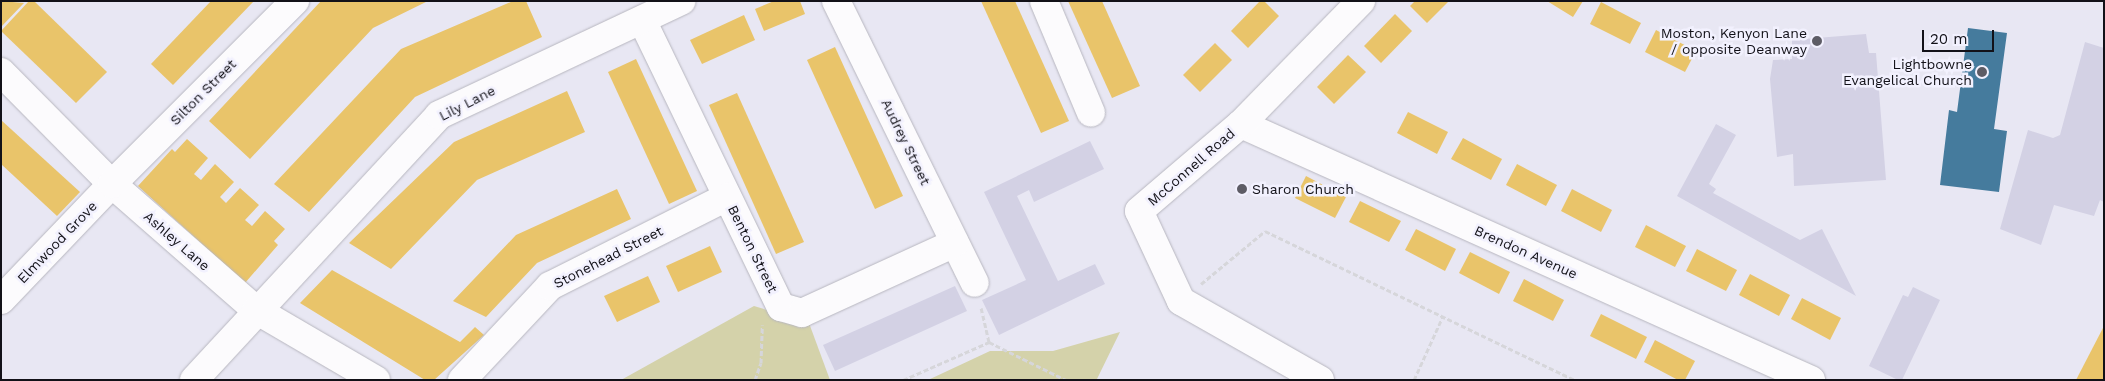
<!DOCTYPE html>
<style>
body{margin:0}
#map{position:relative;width:2105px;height:381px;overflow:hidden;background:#e8e7f3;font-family:"Work Sans",sans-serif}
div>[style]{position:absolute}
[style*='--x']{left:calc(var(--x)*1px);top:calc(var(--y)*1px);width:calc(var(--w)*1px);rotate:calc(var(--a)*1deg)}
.green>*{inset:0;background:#d4d2aa}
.homes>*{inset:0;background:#e9c46a}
.public>*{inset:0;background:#457b9d}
.building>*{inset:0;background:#d3d1e4}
.path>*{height:3px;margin-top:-1.5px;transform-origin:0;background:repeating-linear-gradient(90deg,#d6d6da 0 5px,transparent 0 7.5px)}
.roads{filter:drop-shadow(0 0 1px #b7b6bf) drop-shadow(0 0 1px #b7b6bf)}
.minor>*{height:28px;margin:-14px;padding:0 14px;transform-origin:14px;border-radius:14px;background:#fcfbfd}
.dots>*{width:14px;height:14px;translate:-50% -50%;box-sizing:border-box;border:2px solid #f2f1fe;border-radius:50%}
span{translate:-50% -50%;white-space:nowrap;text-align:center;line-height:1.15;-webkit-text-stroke:5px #f2f1fe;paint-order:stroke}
.poi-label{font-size:14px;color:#121118}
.right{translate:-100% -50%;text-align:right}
.left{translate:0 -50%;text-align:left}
.street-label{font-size:14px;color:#121118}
.frame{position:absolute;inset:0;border:2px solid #121118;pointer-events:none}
.scale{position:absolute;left:1922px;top:30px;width:72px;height:22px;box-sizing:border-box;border:2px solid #121118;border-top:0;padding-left:6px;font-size:15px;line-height:18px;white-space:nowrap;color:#121118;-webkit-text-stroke:4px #f2f1fe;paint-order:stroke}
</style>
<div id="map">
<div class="green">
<div style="clip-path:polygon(754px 306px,809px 323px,830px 380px,621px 380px)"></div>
<div style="clip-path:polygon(1120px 332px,1097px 379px,1099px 380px,928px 380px,990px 351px,1053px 351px)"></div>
</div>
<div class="homes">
<div style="clip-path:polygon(1px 1px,24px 3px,1px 27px)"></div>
<div style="clip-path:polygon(29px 1px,34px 1px,107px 72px,76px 103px,1px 31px)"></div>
<div style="clip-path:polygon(211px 1px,254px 1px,173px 85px,151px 64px)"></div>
<div style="clip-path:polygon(321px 1px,428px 1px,373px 28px,250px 159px,209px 121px)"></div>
<div style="clip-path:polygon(513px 1px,526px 1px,542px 37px,415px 97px,309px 212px,274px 184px,401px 49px)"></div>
<div style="clip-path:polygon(774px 1px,800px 1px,805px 14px,764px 31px,755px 9px)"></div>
<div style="clip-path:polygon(981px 1px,1015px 1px,1069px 121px,1041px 133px)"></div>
<div style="clip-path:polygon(1068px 1px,1102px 1px,1140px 86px,1112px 98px)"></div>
<div style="clip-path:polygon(1260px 1px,1264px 1px,1279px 16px,1248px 48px,1231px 31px)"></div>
<div style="clip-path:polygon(1415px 1px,1449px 1px,1427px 23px,1410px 6px)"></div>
<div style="clip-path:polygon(1547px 1px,1583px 1px,1573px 17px)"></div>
<div style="clip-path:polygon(1601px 2px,1641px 23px,1630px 44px,1590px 24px)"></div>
<div style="clip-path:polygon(1395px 14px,1412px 31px,1381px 63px,1364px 46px)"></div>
<div style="clip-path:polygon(744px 15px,755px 40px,702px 64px,690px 40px)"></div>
<div style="clip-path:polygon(1656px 30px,1696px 51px,1685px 72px,1645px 52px)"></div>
<div style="clip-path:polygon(1215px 43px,1232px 60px,1200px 92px,1183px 75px)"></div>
<div style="clip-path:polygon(835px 47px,903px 196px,875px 209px,807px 60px)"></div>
<div style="clip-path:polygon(1348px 55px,1366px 72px,1334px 104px,1317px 87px)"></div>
<div style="clip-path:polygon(636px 59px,697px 191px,669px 204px,608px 72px)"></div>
<div style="clip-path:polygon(567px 91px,585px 132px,477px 180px,391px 269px,349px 243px,454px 142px)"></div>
<div style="clip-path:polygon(737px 93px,804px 242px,776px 254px,709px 105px)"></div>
<div style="clip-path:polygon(1408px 112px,1448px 132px,1437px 154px,1397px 133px)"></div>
<div style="clip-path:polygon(1px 120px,80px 192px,57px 216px,1px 164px)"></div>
<div style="clip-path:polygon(1463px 138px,1502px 159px,1491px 180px,1451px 159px)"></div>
<div style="clip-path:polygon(187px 139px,208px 158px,194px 174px,201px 180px,215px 164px,234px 182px,220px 197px,226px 203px,240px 188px,259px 205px,245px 220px,252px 226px,265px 211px,285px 229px,274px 241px,278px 245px,245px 283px,138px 186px,172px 149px,175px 152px)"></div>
<div style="clip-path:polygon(1517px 164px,1557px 185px,1546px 206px,1506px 185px)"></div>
<div style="clip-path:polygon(1306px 176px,1346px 197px,1335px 218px,1295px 198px)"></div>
<div style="clip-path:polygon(617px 189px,631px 219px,537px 263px,486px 317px,453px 301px,516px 235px)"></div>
<div style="clip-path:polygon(1572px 189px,1612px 210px,1601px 232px,1561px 211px)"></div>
<div style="clip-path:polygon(1360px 201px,1401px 221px,1389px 242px,1349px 222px)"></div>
<div style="clip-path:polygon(1646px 225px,1686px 246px,1675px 267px,1635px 247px)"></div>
<div style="clip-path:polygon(1416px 229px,1456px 249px,1445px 271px,1405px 250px)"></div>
<div style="clip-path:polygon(710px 246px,722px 272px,678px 292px,666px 266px)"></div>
<div style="clip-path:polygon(1697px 249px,1737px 270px,1726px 291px,1686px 271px)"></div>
<div style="clip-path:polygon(1470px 252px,1510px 272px,1499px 294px,1459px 273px)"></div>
<div style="clip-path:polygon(332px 270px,460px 342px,475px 327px,484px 335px,434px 380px,425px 380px,300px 303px)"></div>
<div style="clip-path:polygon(1750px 274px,1790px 295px,1779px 316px,1739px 295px)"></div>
<div style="clip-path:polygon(648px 276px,660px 302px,617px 322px,604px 296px)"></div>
<div style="clip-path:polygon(1524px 279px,1564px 300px,1553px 321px,1513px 301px)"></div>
<div style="clip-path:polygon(1802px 298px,1841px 318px,1830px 340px,1791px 319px)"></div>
<div style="clip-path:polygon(1601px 314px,1647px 337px,1636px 359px,1590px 336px)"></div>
<div style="clip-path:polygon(2104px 326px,2104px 380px,2076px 380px)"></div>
<div style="clip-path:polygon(1655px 340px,1695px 361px,1685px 380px,1678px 380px,1644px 362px)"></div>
</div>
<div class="public">
<div style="clip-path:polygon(1968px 28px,2007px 33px,1994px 129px,2007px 131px,1999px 192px,1940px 185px,1949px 110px,1957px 112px)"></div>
</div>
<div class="building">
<div style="clip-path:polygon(1866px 34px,1869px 53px,1876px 53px,1886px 180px,1794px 186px,1793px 154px,1777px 157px,1770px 79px,1773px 60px,1792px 59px,1792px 40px)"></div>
<div style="clip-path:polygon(2085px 42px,2104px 48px,2104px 202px,2100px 200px,2094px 216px,2054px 205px,2041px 245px,2000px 229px,2028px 130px,2053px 138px,2060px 135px)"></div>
<div style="clip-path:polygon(1716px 124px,1736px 135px,1709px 184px,1716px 189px,1713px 193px,1800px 240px,1822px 229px,1856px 296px,1677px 196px)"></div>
<div style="clip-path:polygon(1090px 141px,1104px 169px,1034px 202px,1029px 190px,1017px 196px,1058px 281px,1095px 264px,1105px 284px,999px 335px,982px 300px,1026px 280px,984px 192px)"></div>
<div style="clip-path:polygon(955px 286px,967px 311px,835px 371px,823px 345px)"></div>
<div style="clip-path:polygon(1913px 287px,1940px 300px,1902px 380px,1898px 380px,1869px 366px,1903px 295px,1908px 297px)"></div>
</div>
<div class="path">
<div style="--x:1201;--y:284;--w:83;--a:-39.6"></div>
<div style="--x:1265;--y:231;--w:344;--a:25.7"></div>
<div style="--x:989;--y:342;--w:86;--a:26.3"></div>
<div style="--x:755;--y:380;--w:18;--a:-71"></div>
<div style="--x:761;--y:363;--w:38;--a:-88"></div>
<div style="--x:903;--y:380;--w:94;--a:-23.8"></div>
<div style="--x:989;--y:342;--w:35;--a:-103"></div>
<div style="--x:1414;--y:380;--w:70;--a:-65.6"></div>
</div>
<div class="roads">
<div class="minor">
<div style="--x:836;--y:1;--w:314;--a:63.8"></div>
<div style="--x:1044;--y:1;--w:121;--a:67.2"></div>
<div style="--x:642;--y:20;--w:319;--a:64.2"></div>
<div style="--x:781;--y:307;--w:22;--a:16"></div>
<div style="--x:802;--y:313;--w:168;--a:-24.6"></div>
<div style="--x:1;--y:72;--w:158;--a:45.3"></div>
<div style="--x:112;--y:184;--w:191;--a:41.2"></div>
<div style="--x:256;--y:310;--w:139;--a:30.3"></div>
<div style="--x:1241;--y:124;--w:625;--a:24.19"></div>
<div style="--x:1;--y:300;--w:161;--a:-46.3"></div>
<div style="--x:112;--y:184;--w:259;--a:-45"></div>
<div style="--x:194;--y:380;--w:361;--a:-47.2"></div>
<div style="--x:439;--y:115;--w:268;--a:-25.2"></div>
<div style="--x:462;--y:380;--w:129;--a:-46.9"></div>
<div style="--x:550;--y:286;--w:198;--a:-26.7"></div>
<div style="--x:1320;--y:380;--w:160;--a:-150.4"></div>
<div style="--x:1181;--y:301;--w:99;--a:-115"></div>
<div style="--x:1139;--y:211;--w:134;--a:-40.5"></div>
<div style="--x:1241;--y:124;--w:172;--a:-45.7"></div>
</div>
</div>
<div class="dots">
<div style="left:1817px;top:41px;background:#5d5c65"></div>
<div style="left:1982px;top:72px;background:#5d5c65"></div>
<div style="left:1242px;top:189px;background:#5d5c65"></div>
</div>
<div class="poi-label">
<span class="right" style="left:1807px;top:41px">Moston, Kenyon Lane<br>/ opposite Deanway</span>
<span class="right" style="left:1972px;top:72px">Lightbowne<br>Evangelical Church</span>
<span class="left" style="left:1252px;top:189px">Sharon Church</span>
</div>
<div class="street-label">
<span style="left:203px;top:92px;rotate:-45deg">Silton Street</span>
<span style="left:467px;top:103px;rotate:-27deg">Lily Lane</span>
<span style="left:906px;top:142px;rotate:64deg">Audrey Street</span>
<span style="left:1191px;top:167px;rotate:-41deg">McConnell Road</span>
<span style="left:177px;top:241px;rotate:41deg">Ashley Lane</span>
<span style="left:57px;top:242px;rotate:-46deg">Elmwood Grove</span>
<span style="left:753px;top:249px;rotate:64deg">Benton Street</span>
<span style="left:1526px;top:252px;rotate:24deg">Brendon Avenue</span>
<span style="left:608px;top:257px;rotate:-27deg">Stonehead Street</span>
</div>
<div class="frame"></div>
<div class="scale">20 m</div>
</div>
